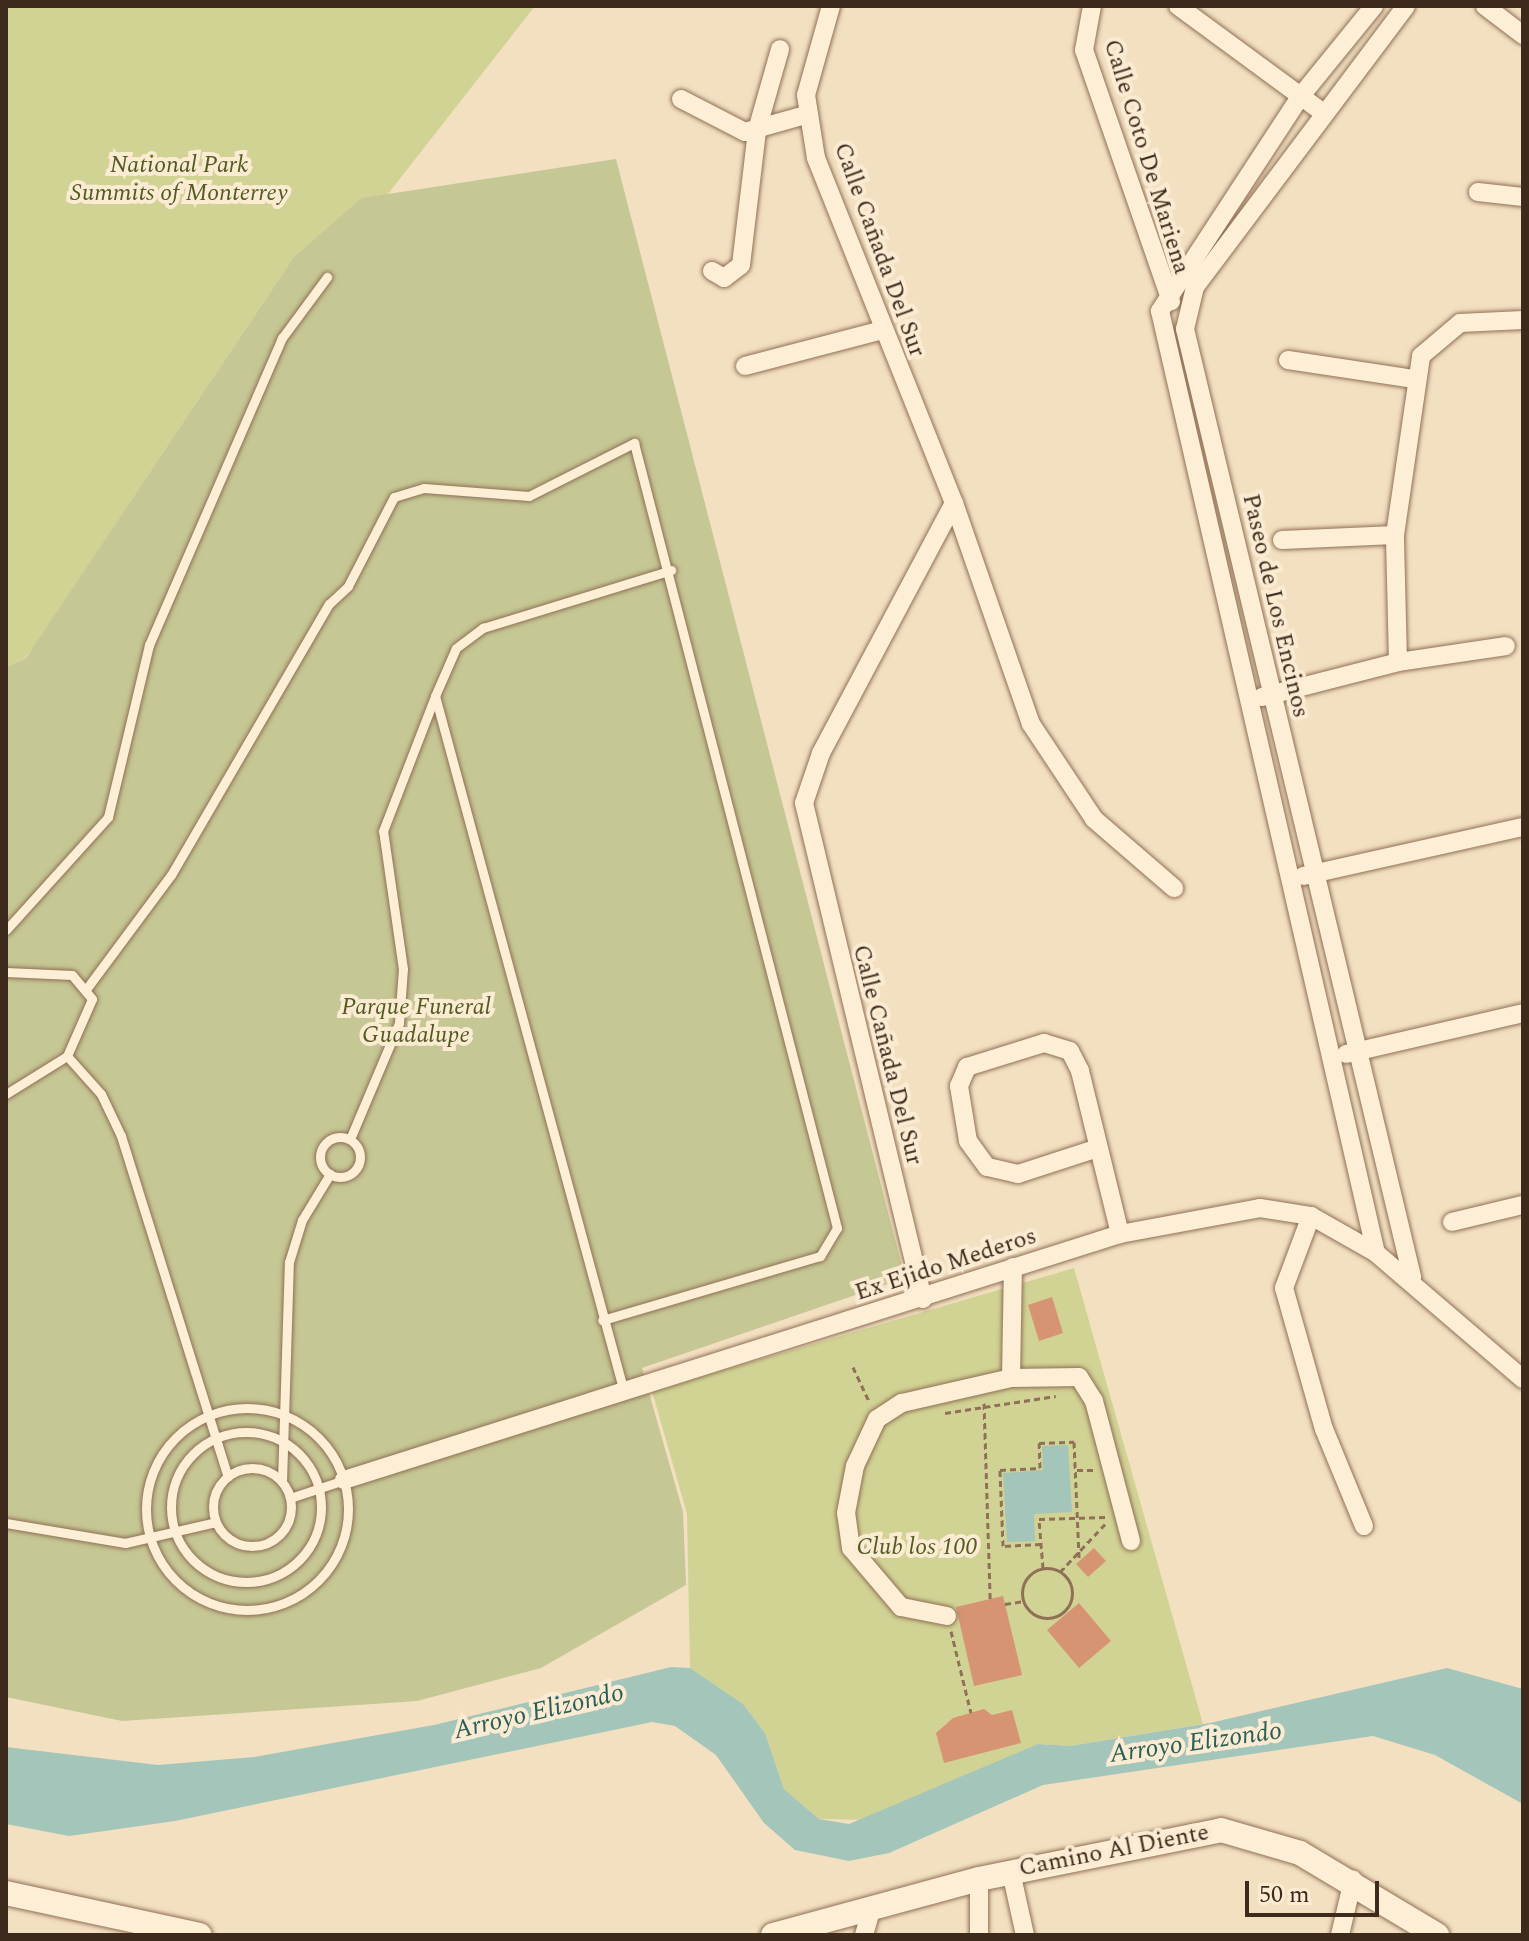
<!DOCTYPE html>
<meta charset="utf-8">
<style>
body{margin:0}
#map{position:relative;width:1529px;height:1941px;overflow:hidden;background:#f3e0c1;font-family:Spectral,serif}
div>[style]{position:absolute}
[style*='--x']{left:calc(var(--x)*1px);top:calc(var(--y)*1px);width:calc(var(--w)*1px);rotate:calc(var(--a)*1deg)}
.green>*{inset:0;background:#d1d394}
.cemetery>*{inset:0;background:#c5c794}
.water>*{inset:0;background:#a4c5b9}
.building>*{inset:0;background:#d69473}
.path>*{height:3px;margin-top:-1.5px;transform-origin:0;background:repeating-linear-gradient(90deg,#907056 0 6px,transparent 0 10px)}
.path>.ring{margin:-1.5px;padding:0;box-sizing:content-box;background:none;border:3px solid #907056;border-radius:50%}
.roads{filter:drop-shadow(0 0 2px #907056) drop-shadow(0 0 2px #907056)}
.service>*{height:9px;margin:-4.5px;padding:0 4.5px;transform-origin:4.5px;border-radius:4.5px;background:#fdeed6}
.service>.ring{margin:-4.5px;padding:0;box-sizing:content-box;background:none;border:9px solid #fdeed6;border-radius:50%}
.minor>*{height:18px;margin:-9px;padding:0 9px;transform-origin:9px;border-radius:9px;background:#fdeed6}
.tertiary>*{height:24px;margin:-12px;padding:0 12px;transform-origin:12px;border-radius:12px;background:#fdeed6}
span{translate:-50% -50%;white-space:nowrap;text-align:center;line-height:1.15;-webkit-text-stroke:8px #faebd2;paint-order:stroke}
.street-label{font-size:24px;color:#3d2a1c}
.park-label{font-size:24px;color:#525c20;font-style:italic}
.water-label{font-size:26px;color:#2a5f57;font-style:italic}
.frame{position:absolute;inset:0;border:8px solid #3d2a1c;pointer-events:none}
.scale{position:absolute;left:1245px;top:1881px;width:134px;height:36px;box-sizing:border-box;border:4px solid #3d2a1c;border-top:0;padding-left:10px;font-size:24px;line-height:28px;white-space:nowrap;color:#3d2a1c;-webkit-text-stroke:6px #faebd2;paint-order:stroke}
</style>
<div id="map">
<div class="green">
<div style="clip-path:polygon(6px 6px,535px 6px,25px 658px,6px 667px)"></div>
<div style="clip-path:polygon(1074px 1268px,1203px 1724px,1070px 1746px,1038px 1744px,871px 1820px,819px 1819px,784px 1789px,765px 1733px,743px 1704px,690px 1668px,687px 1514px,652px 1391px)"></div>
</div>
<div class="cemetery">
<div style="clip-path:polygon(616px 159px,905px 1278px,642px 1368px,683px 1512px,686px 1585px,541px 1668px,417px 1701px,122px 1721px,6px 1697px,6px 667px,26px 658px,295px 256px,362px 198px)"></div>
</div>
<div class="water">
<div style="clip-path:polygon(1068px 1445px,1072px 1512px,1034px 1514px,1035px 1541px,1007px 1542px,1003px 1473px,1043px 1470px,1042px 1446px)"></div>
<div style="clip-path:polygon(671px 1667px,690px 1668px,743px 1704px,765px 1733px,784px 1789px,819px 1819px,849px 1824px,1038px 1744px,1070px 1746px,1210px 1723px,1447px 1668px,1523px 1689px,1523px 1804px,1435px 1755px,1373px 1736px,1043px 1785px,889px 1853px,849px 1861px,795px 1850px,764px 1823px,716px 1755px,675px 1726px,652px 1722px,175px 1821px,69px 1836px,6px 1824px,6px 1747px,158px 1765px,254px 1757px,434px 1725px)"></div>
</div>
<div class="building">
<div style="clip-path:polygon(1052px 1297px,1063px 1333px,1039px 1341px,1028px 1305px)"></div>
<div style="clip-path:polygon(1094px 1548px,1106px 1561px,1088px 1577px,1076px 1564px)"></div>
<div style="clip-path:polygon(1003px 1596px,1022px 1675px,974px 1686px,956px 1607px)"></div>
<div style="clip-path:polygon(1079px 1603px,1111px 1641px,1079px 1668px,1047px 1630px)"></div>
<div style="clip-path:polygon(984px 1709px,992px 1715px,1012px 1710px,1021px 1743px,944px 1763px,936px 1733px,953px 1718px)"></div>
</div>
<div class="path">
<div style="--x:853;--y:1367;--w:38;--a:65"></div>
<div style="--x:984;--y:1403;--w:196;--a:88.2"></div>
<div style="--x:945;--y:1413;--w:112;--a:-8.7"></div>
<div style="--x:1077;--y:1470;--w:16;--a:0"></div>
<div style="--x:1041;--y:1544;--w:38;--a:177"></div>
<div style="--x:1003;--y:1546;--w:76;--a:-92.3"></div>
<div style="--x:1000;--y:1470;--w:40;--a:-2.9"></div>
<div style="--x:1040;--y:1468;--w:25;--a:-92"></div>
<div style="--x:1039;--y:1443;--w:35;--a:-2"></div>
<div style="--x:1074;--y:1442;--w:116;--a:87.5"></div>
<div class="ring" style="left:1022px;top:1568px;width:47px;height:47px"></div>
<div style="--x:1043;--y:1568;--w:49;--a:-94.7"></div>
<div style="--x:1039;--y:1519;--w:67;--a:-1.7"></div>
<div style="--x:1060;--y:1572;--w:67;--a:-46.8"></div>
<div style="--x:1005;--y:1604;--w:18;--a:-9"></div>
<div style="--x:951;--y:1631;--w:84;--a:76.3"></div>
</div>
<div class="roads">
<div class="service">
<div style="--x:6;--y:930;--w:152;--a:-47.9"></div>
<div style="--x:108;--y:817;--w:177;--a:-76.6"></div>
<div style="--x:149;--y:645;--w:335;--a:-66.6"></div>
<div style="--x:282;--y:338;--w:76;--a:-53.6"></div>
<div style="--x:6;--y:972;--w:66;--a:2.6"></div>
<div style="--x:72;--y:975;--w:31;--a:50"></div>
<div style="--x:92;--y:999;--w:62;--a:113.7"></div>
<div style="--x:67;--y:1056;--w:72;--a:148.1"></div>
<div style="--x:87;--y:988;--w:141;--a:-53.4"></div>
<div style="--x:171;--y:875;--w:314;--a:-59.8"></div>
<div style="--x:329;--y:604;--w:26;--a:-43"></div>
<div style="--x:348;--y:586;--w:100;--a:-62.7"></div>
<div style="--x:394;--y:497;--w:31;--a:-17"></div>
<div style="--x:424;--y:488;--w:105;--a:4.4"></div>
<div style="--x:529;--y:496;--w:118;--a:-26.8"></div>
<div style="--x:634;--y:443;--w:811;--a:75.5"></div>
<div style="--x:837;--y:1228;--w:33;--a:121"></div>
<div style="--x:820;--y:1256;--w:227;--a:163.6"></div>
<div style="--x:67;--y:1056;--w:51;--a:48.2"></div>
<div style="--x:101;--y:1094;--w:47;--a:64.5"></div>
<div style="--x:121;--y:1136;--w:357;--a:72.6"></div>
<div class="ring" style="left:320px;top:1137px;width:31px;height:31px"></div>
<div style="--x:350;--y:1139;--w:126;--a:-67.1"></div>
<div style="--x:399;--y:1023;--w:54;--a:-85.8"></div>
<div style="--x:403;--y:969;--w:139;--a:-98.2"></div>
<div style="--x:383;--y:831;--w:145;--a:-68.9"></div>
<div style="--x:624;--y:1392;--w:721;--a:-105.19"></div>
<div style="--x:435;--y:696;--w:52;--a:-66.4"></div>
<div style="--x:456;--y:648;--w:34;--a:-37"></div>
<div style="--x:483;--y:628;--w:197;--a:-17.1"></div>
<div class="ring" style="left:146px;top:1408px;width:193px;height:193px"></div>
<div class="ring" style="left:171px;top:1432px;width:141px;height:141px"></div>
<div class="ring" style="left:213px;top:1468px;width:69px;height:69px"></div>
<div style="--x:282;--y:1482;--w:220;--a:-88.2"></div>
<div style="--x:289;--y:1262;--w:44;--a:-72.8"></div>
<div style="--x:302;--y:1220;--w:54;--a:-58.7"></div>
<div style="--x:290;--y:1498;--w:57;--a:-18.4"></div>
<div style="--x:6;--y:1523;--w:121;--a:9.5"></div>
<div style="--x:125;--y:1543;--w:93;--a:-13"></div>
</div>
<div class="minor">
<div style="--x:831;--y:6;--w:92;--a:105.7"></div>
<div style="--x:806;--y:95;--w:64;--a:81"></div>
<div style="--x:816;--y:158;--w:372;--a:68.2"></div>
<div style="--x:954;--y:503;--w:234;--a:70.8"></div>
<div style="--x:1031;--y:724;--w:114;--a:56.4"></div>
<div style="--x:1094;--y:819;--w:106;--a:40.8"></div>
<div style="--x:1092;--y:6;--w:45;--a:100.3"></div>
<div style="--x:1084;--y:50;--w:266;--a:70.9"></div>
<div style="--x:1178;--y:6;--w:182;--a:36.3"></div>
<div style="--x:1374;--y:6;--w:117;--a:129.1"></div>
<div style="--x:1300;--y:97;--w:256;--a:123.2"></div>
<div style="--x:1160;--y:311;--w:966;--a:77.09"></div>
<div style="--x:1406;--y:6;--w:351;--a:126.9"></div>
<div style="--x:1195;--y:287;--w:43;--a:103.4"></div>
<div style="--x:1185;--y:329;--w:975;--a:76.53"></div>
<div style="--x:1485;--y:6;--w:48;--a:37.3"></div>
<div style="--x:681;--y:99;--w:72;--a:27.3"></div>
<div style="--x:745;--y:132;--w:66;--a:-15.7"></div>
<div style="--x:1478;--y:192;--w:45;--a:6.3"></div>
<div style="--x:712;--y:271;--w:14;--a:30"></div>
<div style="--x:724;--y:278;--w:21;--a:-37"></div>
<div style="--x:741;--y:265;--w:136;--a:-83.2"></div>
<div style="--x:757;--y:130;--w:84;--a:-74.1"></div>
<div style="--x:1288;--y:360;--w:126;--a:8.6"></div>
<div style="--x:745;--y:366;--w:142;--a:-14.7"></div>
<div style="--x:1282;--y:540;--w:113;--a:-2.5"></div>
<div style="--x:1398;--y:662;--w:127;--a:-91.4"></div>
<div style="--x:1395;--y:535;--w:181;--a:-81.7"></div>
<div style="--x:1421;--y:356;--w:51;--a:-40.2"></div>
<div style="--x:1460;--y:323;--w:63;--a:-2.7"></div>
<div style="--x:1262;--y:697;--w:140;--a:-14.4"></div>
<div style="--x:1398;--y:662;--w:109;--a:-8.4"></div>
<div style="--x:1303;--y:876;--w:225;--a:-12.6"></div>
<div style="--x:1346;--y:1054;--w:182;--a:-13"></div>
<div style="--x:1098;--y:1148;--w:84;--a:162"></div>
<div style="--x:1018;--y:1174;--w:32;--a:-167"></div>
<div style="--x:987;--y:1167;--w:32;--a:-126"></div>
<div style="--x:968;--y:1141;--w:56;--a:-99.3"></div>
<div style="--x:959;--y:1086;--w:21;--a:-67"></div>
<div style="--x:967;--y:1067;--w:81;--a:-17.3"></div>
<div style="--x:1044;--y:1043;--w:27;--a:17"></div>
<div style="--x:1070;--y:1051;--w:22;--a:63"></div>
<div style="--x:1080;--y:1071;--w:168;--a:76.2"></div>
<div style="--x:1311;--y:1216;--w:77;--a:110.6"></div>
<div style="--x:1284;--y:1288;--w:147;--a:74.2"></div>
<div style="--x:1324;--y:1429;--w:105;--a:67.6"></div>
<div style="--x:1452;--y:1222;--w:73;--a:-13.5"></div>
<div style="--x:923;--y:1299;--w:510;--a:-103.49"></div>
<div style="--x:804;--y:803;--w:53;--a:-71.2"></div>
<div style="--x:821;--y:753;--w:283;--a:-62"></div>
<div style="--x:1011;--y:1378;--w:111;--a:-89"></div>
<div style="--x:344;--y:1480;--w:814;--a:-17.59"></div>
<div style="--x:1120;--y:1234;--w:142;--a:-10.5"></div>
<div style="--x:1260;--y:1208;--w:52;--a:8.9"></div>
<div style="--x:1311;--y:1216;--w:75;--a:29.6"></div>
<div style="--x:1376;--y:1253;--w:194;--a:40.6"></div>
<div style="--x:947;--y:1616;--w:47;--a:-168.9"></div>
<div style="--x:901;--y:1607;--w:77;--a:-130.3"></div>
<div style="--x:851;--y:1548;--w:35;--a:-98"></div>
<div style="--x:846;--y:1513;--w:48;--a:-79.2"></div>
<div style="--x:855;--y:1466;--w:52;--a:-64.9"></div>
<div style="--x:877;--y:1419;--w:30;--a:-33"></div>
<div style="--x:902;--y:1403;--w:112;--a:-12.9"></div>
<div style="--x:1011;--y:1378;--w:68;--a:-0.8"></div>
<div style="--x:1079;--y:1377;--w:28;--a:58"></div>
<div style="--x:1094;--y:1401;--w:145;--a:75.2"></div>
<div style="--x:1011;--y:1872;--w:65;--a:77.5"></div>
<div style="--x:864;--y:1935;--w:26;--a:-74"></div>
<div style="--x:979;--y:1935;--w:56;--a:-90"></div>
<div style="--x:1340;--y:1935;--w:57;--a:-76.7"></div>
</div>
<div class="tertiary">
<div style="--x:6;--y:1893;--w:198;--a:12.2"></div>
<div style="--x:773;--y:1935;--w:213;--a:-15.2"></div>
<div style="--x:979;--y:1879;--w:247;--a:-11.4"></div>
<div style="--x:1221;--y:1830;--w:82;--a:16.2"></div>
<div style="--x:1300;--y:1853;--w:160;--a:30.9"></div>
</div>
</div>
<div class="street-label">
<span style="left:1146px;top:157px;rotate:73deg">Calle Coto De Mariena</span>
<span style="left:879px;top:250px;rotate:70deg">Calle Cañada Del Sur</span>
<span style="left:1275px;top:606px;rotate:77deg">Paseo de Los Encinos</span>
<span style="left:887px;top:1055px;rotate:76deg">Calle Cañada Del Sur</span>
<span style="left:946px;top:1265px;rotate:-18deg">Ex Ejido Mederos</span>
<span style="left:1114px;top:1851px;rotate:-11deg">Camino Al Diente</span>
</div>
<div class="park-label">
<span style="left:179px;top:180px">National Park<br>Summits of Monterrey</span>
<span style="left:416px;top:1022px">Parque Funeral<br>Guadalupe</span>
<span style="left:917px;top:1548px">Club los 100</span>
</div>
<div class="water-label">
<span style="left:539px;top:1712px;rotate:-13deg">Arroyo Elizondo</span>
<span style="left:1196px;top:1743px;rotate:-8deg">Arroyo Elizondo</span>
</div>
<div class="frame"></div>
<div class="scale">50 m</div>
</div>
